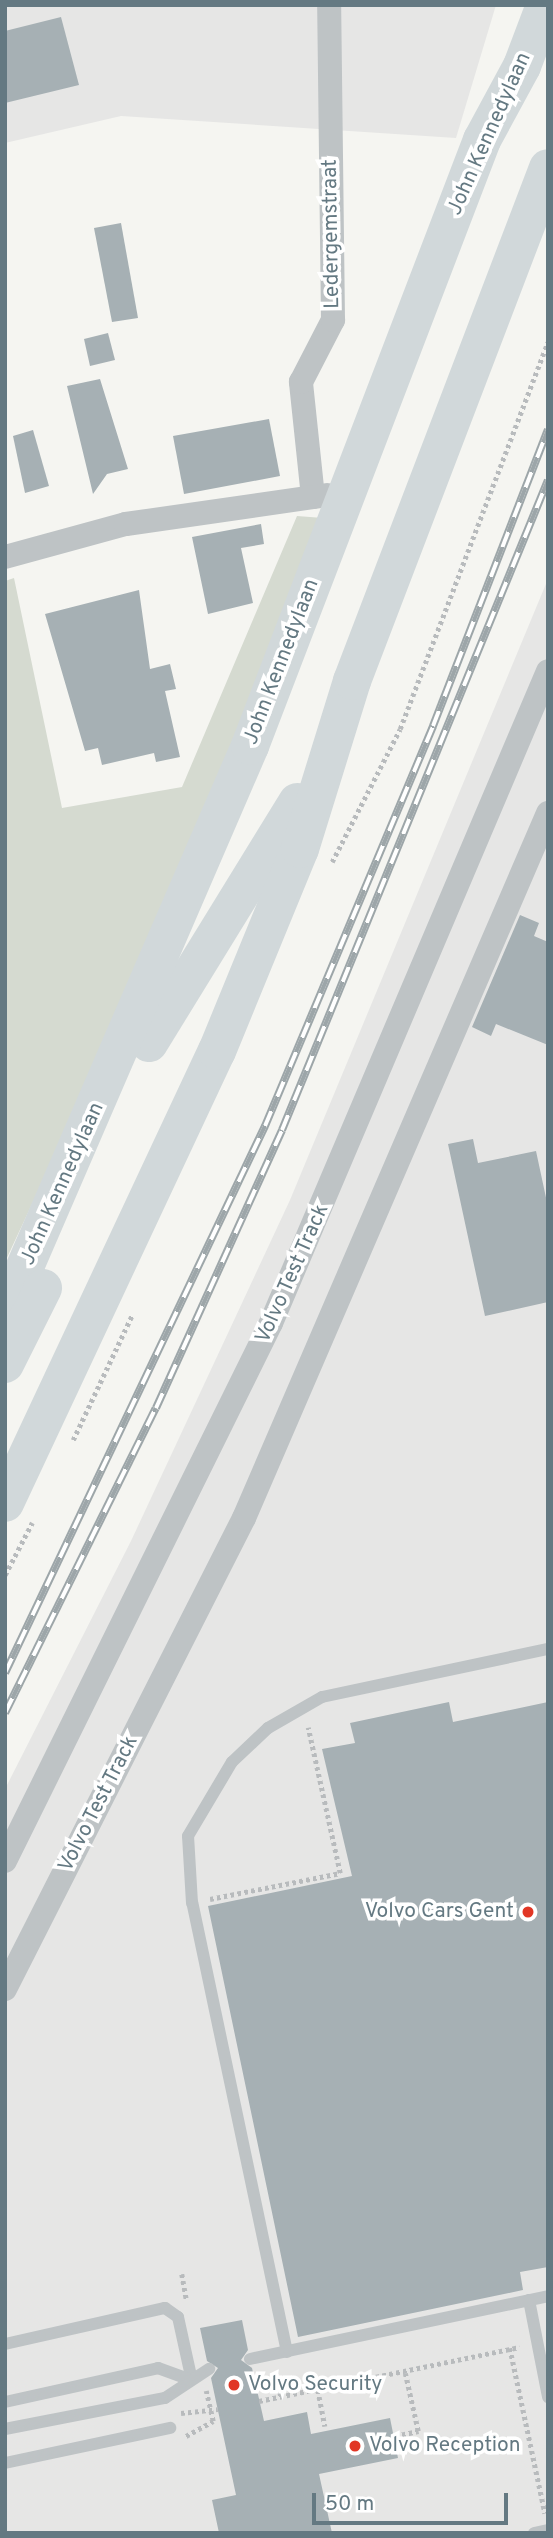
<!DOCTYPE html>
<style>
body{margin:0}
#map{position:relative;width:553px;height:2538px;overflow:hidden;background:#f5f5f1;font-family:Overpass,sans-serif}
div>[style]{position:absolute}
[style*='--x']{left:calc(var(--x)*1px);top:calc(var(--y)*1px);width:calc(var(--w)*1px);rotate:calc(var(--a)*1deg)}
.built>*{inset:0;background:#e6e6e5}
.green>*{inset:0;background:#d5dad0}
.building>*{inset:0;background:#a6b0b4}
.path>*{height:4.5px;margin-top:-2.25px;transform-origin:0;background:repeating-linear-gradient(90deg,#b8bbbd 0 3.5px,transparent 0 7px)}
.lane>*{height:12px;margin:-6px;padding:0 6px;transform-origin:6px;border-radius:6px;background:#bec3c5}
.street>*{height:24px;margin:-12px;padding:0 12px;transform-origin:12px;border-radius:12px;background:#bec3c5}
.highway>*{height:38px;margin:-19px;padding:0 19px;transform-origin:19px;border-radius:19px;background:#d1d8da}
.rail>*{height:8px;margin-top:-4px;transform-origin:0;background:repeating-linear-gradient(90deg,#fff 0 16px,#9da6a9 0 32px);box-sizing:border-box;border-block:2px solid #9da6a9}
.dots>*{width:19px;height:19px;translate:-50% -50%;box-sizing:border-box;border:4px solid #fff;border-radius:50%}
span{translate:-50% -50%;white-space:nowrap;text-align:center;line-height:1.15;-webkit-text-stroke:7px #fff;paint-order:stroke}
.street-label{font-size:21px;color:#647982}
.poi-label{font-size:21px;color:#647982}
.right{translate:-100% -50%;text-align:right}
.left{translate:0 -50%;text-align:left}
.frame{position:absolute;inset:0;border:7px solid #647982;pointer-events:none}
.scale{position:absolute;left:312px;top:2493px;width:196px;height:32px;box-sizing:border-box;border:4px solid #647982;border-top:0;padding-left:9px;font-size:21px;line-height:24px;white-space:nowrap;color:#647982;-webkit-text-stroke:5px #fff;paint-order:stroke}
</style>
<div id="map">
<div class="built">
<div style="clip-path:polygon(5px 5px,496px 5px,456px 138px,121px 116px,5px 143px)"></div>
<div style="clip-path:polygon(548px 579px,548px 2533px,5px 2533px,5px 1789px,131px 1541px,290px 1200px)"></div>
</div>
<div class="green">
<div style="clip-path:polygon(297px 516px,323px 518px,130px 994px,5px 1262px,5px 581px,14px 578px,62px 808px,182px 787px)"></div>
</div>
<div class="building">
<div style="clip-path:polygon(61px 17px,79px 85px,5px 103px,5px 31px)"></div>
<div style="clip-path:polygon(121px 223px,138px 318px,112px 322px,94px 228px)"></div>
<div style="clip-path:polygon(108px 333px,115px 360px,90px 366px,84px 339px)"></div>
<div style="clip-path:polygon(100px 379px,128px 469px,107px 474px,93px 494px,67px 386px)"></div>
<div style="clip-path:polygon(269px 419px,280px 476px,184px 494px,173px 436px)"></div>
<div style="clip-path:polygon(33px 430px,49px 486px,25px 493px,13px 436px)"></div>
<div style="clip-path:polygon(261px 524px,264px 544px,241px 548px,253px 603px,208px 614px,192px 537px)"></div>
<div style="clip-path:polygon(139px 590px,150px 669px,170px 664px,176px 689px,165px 691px,180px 757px,156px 762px,154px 753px,102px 765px,98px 748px,85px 751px,45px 614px)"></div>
<div style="clip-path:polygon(520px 915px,539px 923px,534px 936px,548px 942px,548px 1045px,496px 1024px,491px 1036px,472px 1027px)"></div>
<div style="clip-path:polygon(473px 1139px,478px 1163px,536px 1151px,548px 1207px,548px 1302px,485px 1316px,448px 1144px)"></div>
<div style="clip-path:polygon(449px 1702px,453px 1722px,548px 1702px,548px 2267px,520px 2272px,523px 2290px,298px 2337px,208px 1906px,352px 1876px,322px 1749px,355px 1743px,350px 1723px)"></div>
<div style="clip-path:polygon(242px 2320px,248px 2350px,241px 2360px,252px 2368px,264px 2421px,307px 2412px,311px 2434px,390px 2418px,398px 2458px,319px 2474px,332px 2533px,219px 2533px,212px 2500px,236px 2495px,211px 2378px,218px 2368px,207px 2361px,200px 2328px)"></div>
</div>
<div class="path">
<div style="--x:332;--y:862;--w:149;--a:-62.9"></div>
<div style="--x:400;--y:729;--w:414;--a:-69.1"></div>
<div style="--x:73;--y:1440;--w:138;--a:-64.7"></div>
<div style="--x:5;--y:1575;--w:59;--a:-62.6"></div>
<div style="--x:210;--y:1899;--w:133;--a:-11.3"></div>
<div style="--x:340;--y:1873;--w:149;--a:-102.4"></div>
<div style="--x:182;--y:2274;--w:27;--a:80"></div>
<div style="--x:510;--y:2348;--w:169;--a:78"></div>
<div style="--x:276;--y:2371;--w:26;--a:79"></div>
<div style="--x:318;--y:2390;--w:37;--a:79"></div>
<div style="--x:259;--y:2401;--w:266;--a:-11.7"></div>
<div style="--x:181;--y:2413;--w:37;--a:-6"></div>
<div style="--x:186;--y:2436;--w:31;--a:-29"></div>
<div style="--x:213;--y:2421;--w:31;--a:-103"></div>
<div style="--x:395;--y:2436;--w:24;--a:-12"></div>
<div style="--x:418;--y:2431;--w:59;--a:-102.6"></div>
</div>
<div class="lane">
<div style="--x:529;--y:2300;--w:99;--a:78.9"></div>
<div style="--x:5;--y:2344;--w:164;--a:-12.7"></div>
<div style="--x:165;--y:2308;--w:16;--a:35"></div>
<div style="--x:178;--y:2317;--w:60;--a:77.6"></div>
<div style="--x:287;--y:2352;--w:459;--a:-101.9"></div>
<div style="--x:192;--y:1903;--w:67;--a:-93.4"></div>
<div style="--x:188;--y:1836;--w:86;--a:-59.3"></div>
<div style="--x:232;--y:1762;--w:50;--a:-43.4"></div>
<div style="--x:268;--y:1728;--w:62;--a:-29.9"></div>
<div style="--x:322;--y:1697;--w:231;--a:-12"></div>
<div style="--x:250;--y:2359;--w:305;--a:-11.9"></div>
<div style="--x:5;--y:2402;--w:157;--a:-12.5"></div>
<div style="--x:158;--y:2368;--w:30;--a:20"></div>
<div style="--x:5;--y:2429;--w:163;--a:-11"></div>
<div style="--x:165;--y:2398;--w:53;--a:-33.4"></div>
<div style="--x:5;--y:2463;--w:169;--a:-12"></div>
<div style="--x:534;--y:2533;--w:14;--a:-12"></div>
</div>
<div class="street">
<div style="--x:313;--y:497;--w:116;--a:-96"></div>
<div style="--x:301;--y:382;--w:70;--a:-62.7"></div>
<div style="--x:333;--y:320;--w:315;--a:-90.7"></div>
<div style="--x:5;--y:557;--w:125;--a:-15.3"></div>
<div style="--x:126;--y:524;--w:203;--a:-8.2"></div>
<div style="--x:5;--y:1861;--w:600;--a:-63.69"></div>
<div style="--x:271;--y:1323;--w:708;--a:-66.98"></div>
<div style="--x:5;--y:1989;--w:528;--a:-63.1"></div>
<div style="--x:244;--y:1518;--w:768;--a:-66.67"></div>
</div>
<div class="highway">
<div style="--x:149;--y:1043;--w:283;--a:-58.4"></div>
<div style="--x:5;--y:1313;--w:618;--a:-66.63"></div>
<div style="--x:250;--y:746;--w:649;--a:-69.05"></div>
<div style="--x:482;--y:140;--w:84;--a:-61.6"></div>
<div style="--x:522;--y:66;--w:65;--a:-69.3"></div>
<div style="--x:5;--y:1364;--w:85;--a:-63.4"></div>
<div style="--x:5;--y:1503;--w:499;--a:-64.9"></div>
<div style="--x:217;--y:1051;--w:218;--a:-67.7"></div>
<div style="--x:300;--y:849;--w:176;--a:-72.8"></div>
<div style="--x:352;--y:681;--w:549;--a:-69.09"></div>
</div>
<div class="rail">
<div style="--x:5;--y:1673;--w:606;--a:-64.58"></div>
<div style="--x:265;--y:1126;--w:434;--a:-67.2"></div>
<div style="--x:433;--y:726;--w:318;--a:-68.8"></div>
<div style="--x:5;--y:1713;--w:340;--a:-63.7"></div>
<div style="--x:156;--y:1408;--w:305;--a:-65.6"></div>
<div style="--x:282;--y:1130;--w:702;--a:-67.74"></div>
</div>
<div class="dots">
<div style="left:528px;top:1912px;background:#e13625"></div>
<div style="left:234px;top:2385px;background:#e13625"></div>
<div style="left:355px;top:2446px;background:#e13625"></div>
</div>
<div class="street-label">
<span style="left:490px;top:134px;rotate:-66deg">John Kennedylaan</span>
<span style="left:332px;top:234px;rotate:-91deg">Ledergemstraat</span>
<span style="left:282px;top:662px;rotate:-69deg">John Kennedylaan</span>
<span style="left:63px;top:1184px;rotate:-66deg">John Kennedylaan</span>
<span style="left:293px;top:1274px;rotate:-66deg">Volvo Test Track</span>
<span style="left:99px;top:1804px;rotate:-63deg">Volvo Test Track</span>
</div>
<div class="poi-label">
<span class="right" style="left:514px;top:1912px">Volvo Cars Gent</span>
<span class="left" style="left:248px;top:2385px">Volvo Security</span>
<span class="left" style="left:369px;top:2446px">Volvo Reception</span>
</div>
<div class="frame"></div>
<div class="scale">50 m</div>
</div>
